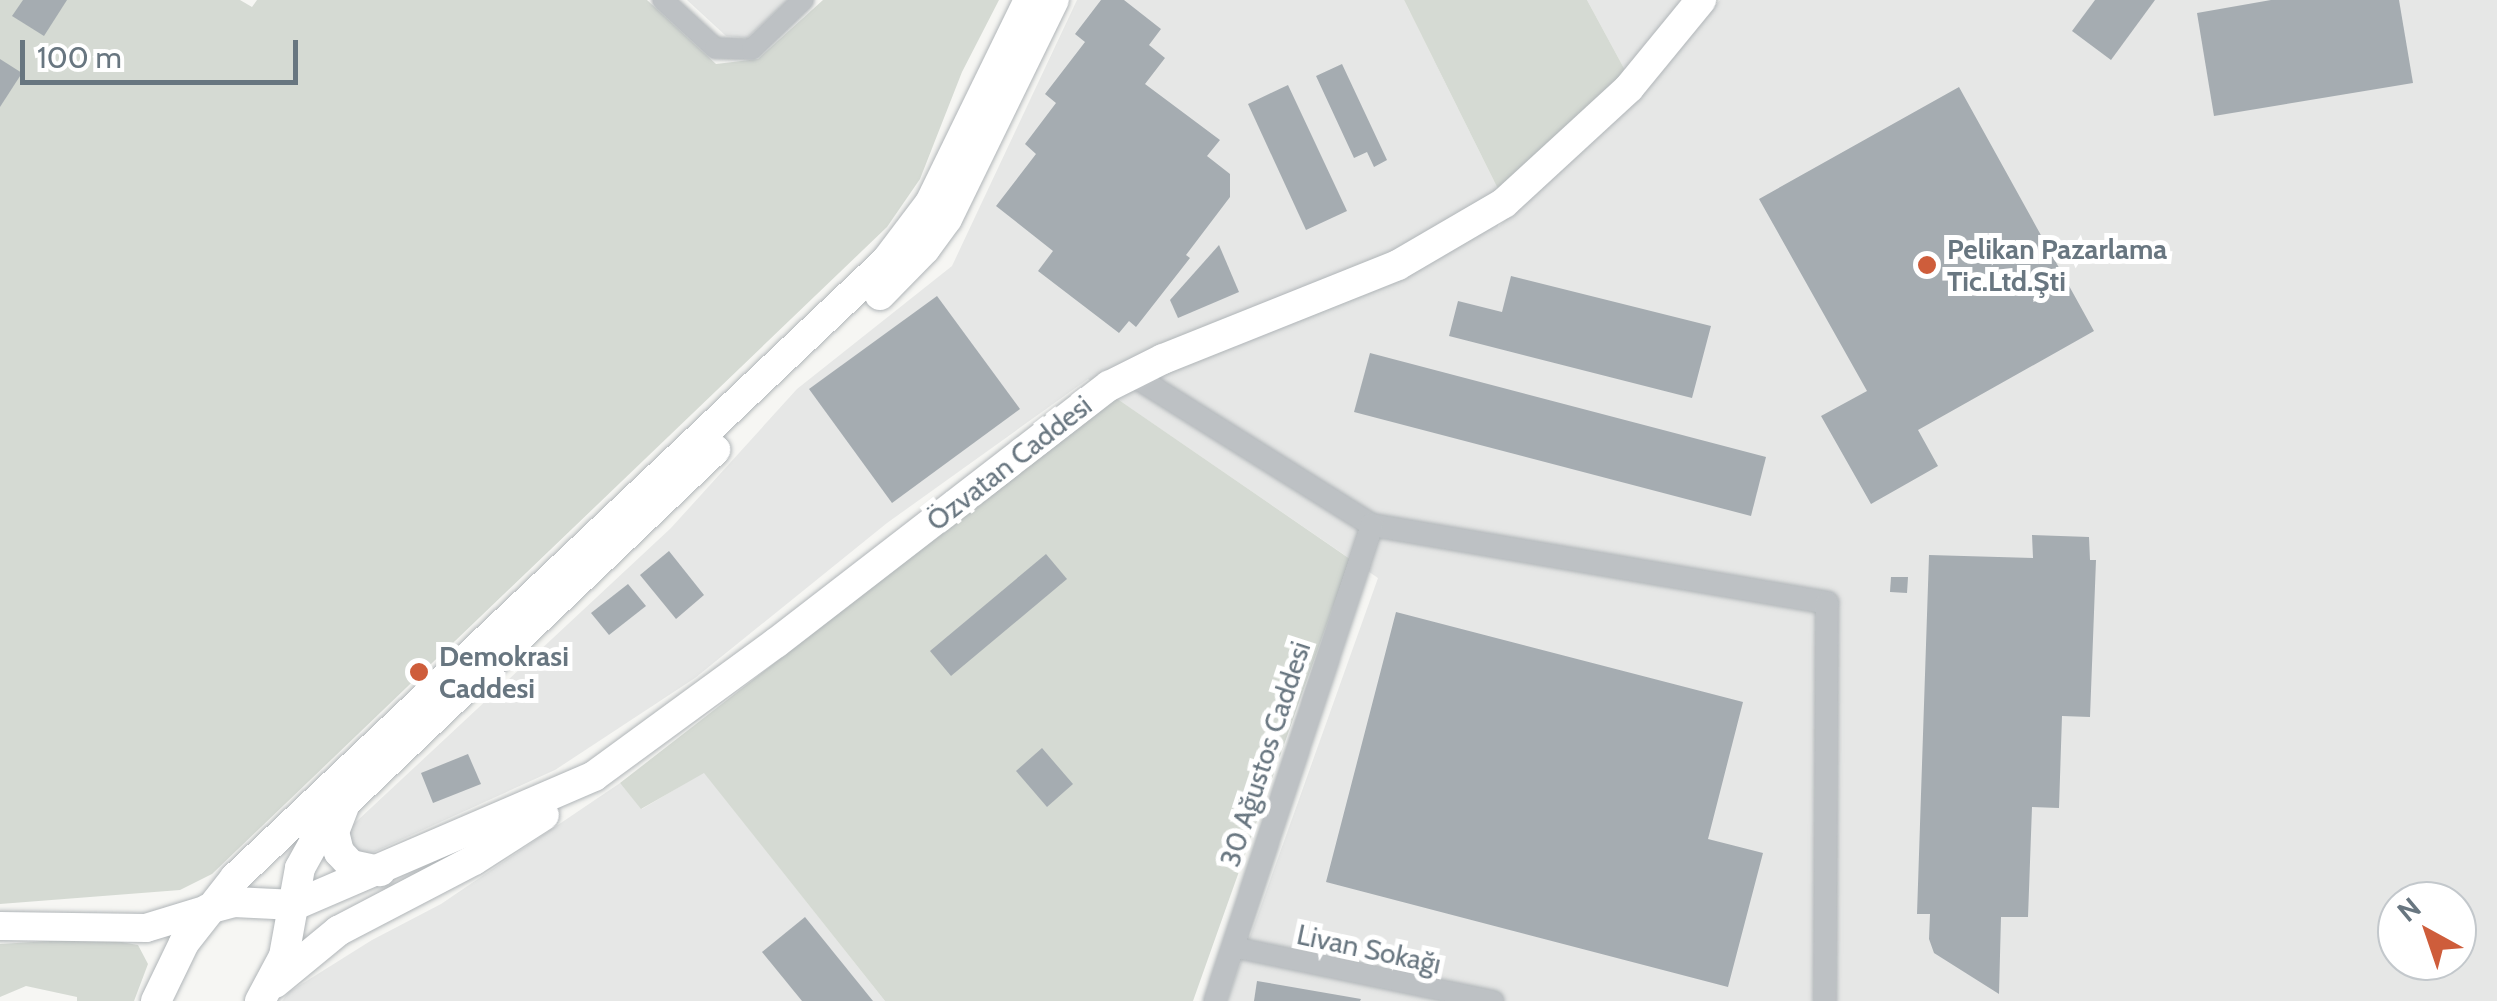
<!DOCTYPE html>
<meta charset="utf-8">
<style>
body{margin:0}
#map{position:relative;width:2497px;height:1001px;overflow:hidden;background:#f6f6f3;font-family:Cabin,sans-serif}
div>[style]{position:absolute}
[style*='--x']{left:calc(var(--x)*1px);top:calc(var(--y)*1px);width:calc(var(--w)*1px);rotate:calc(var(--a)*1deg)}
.built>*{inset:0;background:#e6e7e6}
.green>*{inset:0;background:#d5dad3}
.building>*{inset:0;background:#a5acb1}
.roads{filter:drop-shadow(0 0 2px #b0b5b8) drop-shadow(0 0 2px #b0b5b8)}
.minor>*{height:20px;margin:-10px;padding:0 10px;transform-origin:10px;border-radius:10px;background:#bdc1c4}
.tertiary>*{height:22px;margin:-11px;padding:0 11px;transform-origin:11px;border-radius:11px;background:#bdc1c4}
.secondary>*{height:28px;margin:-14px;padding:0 14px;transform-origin:14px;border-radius:14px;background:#fff}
.primary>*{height:30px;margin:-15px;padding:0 15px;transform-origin:15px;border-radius:15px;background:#fff}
.dots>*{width:28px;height:28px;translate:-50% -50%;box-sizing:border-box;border:5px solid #fff;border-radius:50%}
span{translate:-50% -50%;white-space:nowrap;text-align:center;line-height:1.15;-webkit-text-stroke:10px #fff;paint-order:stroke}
.poi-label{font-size:28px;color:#687680;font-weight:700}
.left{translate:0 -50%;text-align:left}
.street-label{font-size:28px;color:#687680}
.north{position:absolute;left:2377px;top:881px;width:100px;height:100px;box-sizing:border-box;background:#fff;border:2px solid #c3c8cc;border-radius:50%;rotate:320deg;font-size:28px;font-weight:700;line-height:40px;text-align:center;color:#687680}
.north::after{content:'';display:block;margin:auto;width:35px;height:45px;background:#ce5d3b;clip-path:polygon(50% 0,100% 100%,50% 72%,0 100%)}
.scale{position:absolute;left:20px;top:40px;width:278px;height:45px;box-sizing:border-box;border:5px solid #687680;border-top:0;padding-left:12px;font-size:30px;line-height:35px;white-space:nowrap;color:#687680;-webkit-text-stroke:8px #fff;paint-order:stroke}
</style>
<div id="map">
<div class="built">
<div style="clip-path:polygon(687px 0,788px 0,747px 38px,726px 36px)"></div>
<div style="clip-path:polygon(evenodd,1077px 0,1404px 0,1500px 193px,1498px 227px,1644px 92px,1720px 0,2497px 0,2497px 1001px,1227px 1001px,1378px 578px,1088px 379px,887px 523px,695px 678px,555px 770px,350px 863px,342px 835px,671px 528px,797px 389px,952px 266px,1077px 0,2397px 901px,2457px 901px,2457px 961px,2397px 961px,2397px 901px)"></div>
<div style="clip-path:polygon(1587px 0,1681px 0,1626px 72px)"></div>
<div style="clip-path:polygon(704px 772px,885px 1001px,282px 1001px,289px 992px,372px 940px,441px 904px,620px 783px,642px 809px)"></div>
</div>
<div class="green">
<div style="clip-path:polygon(0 0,240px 0,252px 7px,257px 0,647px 0,716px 64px,758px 59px,823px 0,999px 0,962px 72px,920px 179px,887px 227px,212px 874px,180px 890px,0 904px)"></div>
<div style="clip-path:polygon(1404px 0,1587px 0,1626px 72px,1500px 193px)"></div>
<div style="clip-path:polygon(1116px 398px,1350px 559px,1193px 1001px,885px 1001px,704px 773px,641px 809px,620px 783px)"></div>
<div style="clip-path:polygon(98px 938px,138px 945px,148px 964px,134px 1001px,77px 1001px,77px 997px,26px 986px,0 997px,0 944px)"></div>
</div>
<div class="building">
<div style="clip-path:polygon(23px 0,67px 0,44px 36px,12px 16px)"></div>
<div style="clip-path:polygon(1101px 0,1124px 0,1161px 29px,1149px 45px,1165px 58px,1145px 84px,1220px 140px,1207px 156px,1230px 174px,1230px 197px,1186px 255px,1190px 258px,1136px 327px,1129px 321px,1119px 333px,1038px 271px,1053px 251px,996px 206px,1036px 154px,1025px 144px,1056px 103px,1045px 94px,1085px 42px,1075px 34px)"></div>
<div style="clip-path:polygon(2095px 0,2155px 0,2111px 60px,2072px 31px)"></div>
<div style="clip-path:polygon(2271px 0,2399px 0,2413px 83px,2214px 116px,2197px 13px)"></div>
<div style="clip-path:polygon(0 59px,22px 73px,0 107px)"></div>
<div style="clip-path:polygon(1342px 64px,1387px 160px,1374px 167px,1367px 152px,1354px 158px,1316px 76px)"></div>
<div style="clip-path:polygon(1288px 85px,1347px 211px,1306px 230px,1248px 104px)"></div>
<div style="clip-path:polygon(1959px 87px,2094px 331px,1918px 430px,1938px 466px,1871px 504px,1821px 416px,1867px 391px,1759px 199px)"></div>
<div style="clip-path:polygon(1219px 245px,1239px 292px,1178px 318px,1170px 300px)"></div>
<div style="clip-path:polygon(1511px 276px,1711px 326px,1692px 398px,1449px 336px,1458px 301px,1502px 312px)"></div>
<div style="clip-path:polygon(937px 296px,1020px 409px,892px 503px,809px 389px)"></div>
<div style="clip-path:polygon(1370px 353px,1766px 457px,1751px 516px,1354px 412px)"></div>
<div style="clip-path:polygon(2032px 535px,2089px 537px,2090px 560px,2096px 560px,2090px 717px,2062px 716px,2059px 808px,2032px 807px,2028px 917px,2001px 917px,1999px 994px,1934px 953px,1929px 939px,1930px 914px,1917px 914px,1929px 555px,2033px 558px)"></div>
<div style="clip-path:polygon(669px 551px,704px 595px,676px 619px,640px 575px)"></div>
<div style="clip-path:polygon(1046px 554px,1067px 579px,951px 676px,930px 651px)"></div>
<div style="clip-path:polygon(1891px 577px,1908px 577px,1907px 593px,1890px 592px)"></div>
<div style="clip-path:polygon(628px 584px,646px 606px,609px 635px,591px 613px)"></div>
<div style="clip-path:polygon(1396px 612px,1743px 702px,1708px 839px,1763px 853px,1728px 987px,1326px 882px)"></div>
<div style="clip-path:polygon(1042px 748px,1073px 784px,1047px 807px,1016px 771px)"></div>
<div style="clip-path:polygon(468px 754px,481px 784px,433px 803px,421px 773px)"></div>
<div style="clip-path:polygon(805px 917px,873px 1001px,802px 1001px,762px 952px)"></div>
<div style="clip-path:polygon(1257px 981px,1361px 999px,1360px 1001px,1254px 1001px)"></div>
</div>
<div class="roads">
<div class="minor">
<div style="--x:663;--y:0;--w:71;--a:42.7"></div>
<div style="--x:715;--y:48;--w:37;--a:2"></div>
<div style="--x:752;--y:49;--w:71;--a:-43.9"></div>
<div style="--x:1233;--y:947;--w:266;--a:11.7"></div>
</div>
<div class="tertiary">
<div style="--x:1131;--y:374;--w:284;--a:32.1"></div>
<div style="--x:1372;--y:525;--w:462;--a:9.7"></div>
<div style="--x:1827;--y:603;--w:398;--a:90.3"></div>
<div style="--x:1215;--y:1001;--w:501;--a:-71.75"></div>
</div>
<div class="secondary">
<div style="--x:0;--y:926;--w:146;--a:0.8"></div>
<div style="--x:146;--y:928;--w:65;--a:-17"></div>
</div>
<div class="primary">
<div style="--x:880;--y:295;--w:64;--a:-45.6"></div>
<div style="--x:925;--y:249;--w:37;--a:-54"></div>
<div style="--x:947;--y:219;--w:244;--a:-64"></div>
<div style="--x:344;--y:806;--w:28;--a:111"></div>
<div style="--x:334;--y:832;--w:21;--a:76"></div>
<div style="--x:339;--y:852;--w:18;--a:47"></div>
<div style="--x:351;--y:865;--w:30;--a:12"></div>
<div style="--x:208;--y:909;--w:27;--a:-15"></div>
<div style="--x:234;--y:902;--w:61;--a:2.8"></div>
<div style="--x:295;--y:905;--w:326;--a:-23.3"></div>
<div style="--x:594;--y:776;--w:225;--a:-36.2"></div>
<div style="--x:776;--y:643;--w:421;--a:-37.7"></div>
<div style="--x:1109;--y:386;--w:60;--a:-26.6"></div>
<div style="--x:1163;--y:359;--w:253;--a:-21.8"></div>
<div style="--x:1398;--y:265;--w:123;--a:-30.3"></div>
<div style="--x:1504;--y:203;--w:170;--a:-42.6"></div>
<div style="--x:1629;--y:88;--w:114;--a:-50.7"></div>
<div style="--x:275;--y:983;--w:82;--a:-39.5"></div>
<div style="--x:338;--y:931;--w:153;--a:-27.6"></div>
<div style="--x:474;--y:860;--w:83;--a:-32.7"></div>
<div style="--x:156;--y:1001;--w:64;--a:-64.2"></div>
<div style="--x:184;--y:943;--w:83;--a:-51.9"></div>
<div style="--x:235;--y:878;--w:897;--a:-43.46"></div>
<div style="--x:886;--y:261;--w:73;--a:-52.8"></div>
<div style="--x:930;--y:203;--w:226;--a:-64"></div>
<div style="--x:260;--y:1001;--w:51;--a:-61.9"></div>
<div style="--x:284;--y:956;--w:89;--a:-79.7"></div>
<div style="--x:300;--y:868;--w:54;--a:-61"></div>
<div style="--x:326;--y:821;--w:538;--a:-43.64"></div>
</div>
</div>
<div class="dots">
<div style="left:1927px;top:265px;background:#ce5d3b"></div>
<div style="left:419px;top:672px;background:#ce5d3b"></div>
</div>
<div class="poi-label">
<span class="left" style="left:1947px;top:265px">Pelikan Pazarlama<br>Tic.Ltd.Şti</span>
<span class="left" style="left:439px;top:672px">Demokrasi<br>Caddesi</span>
</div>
<div class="street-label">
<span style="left:1009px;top:463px;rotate:-38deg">Özvatan Caddesi</span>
<span style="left:1265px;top:754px;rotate:-72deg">30 Ağustos Caddesi</span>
<span style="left:1369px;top:949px;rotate:12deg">Livan Sokağı</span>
</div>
<div class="north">N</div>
<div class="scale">100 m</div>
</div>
